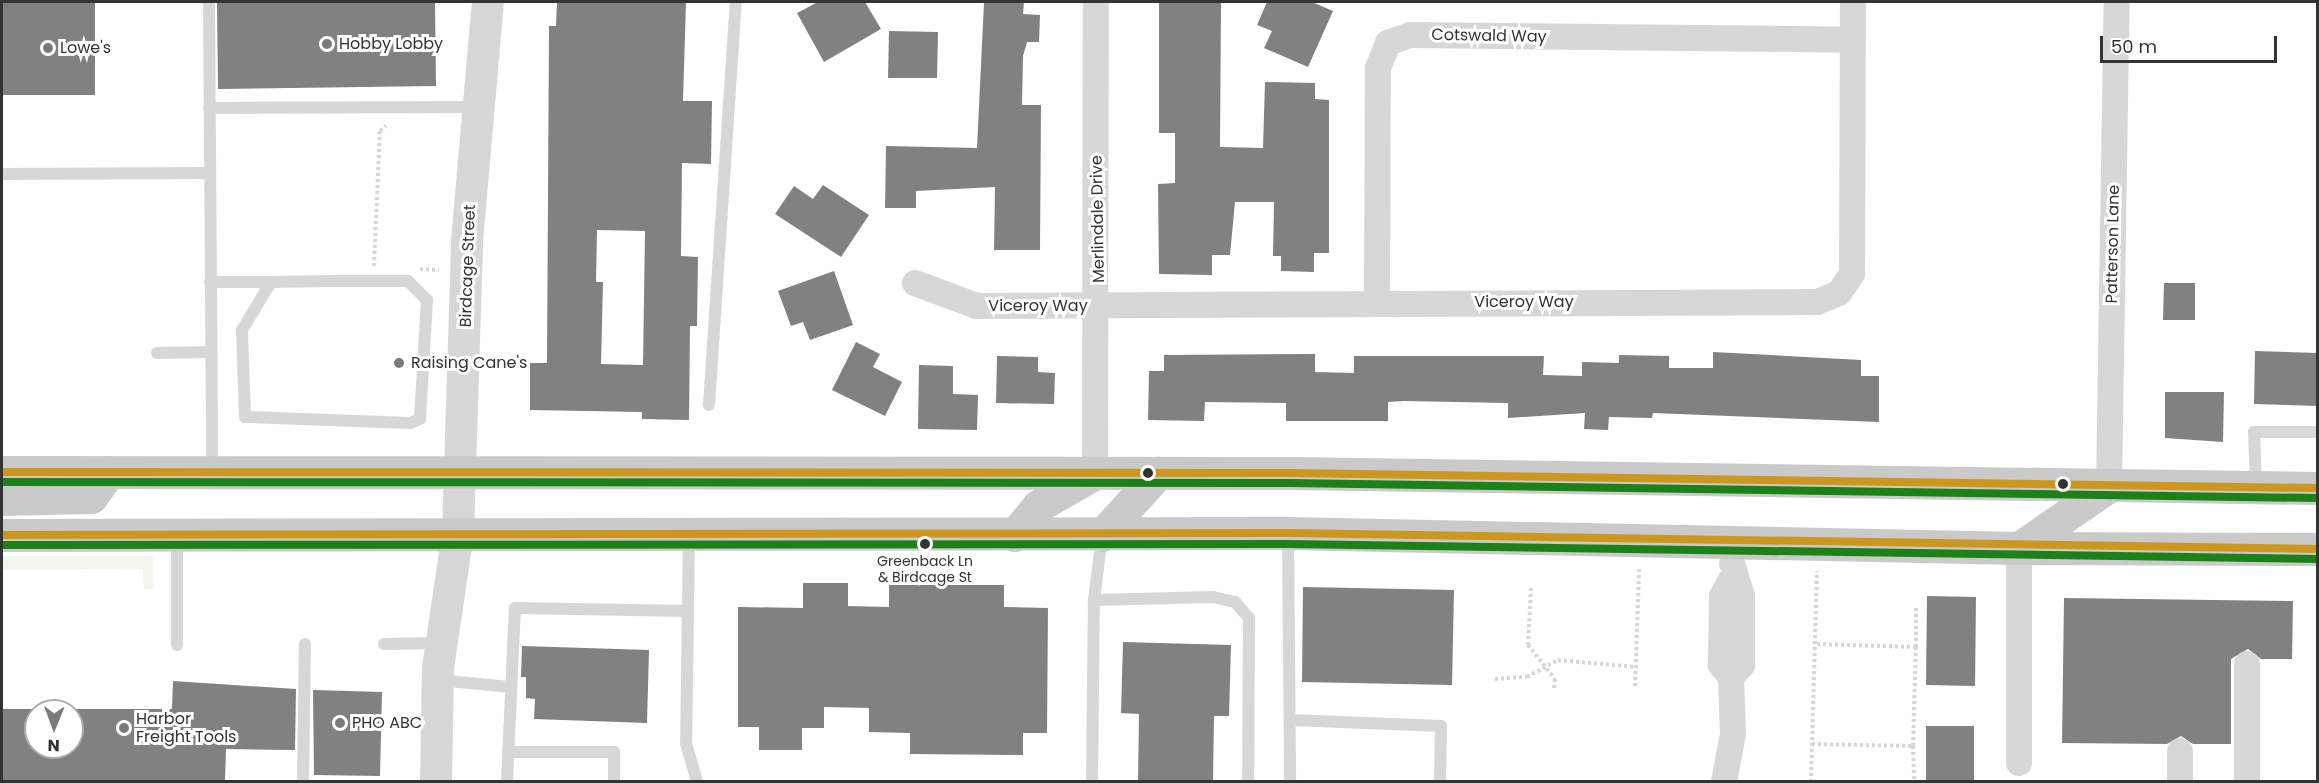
<!DOCTYPE html>
<style>
body{margin:0}
#map{position:relative;width:2319px;height:783px;overflow:hidden;background:#fff;font-family:Poppins,sans-serif}
div>[style]{position:absolute}
[style*='--x']{left:calc(var(--x)*1px);top:calc(var(--y)*1px);width:calc(var(--w)*1px);rotate:calc(var(--a)*1deg)}
.green>*{inset:0;background:#f1f5ed}
.building>*{inset:0;background:#818181}
.path>*{height:4px;margin-top:-2px;transform-origin:0;background:repeating-linear-gradient(90deg,#d6d6d6 0 3px,transparent 0 6px)}
.service>*{height:12px;margin:-6px;padding:0 6px;transform-origin:6px;border-radius:6px;background:#d7d7d7}
.minor>*{height:26px;margin:-13px;padding:0 13px;transform-origin:13px;border-radius:13px;background:#d7d7d7}
.tertiary>*{height:32px;margin:-16px;padding:0 16px;transform-origin:16px;border-radius:16px;background:#d7d7d7}
.primary>*{height:33px;margin:-16.5px;padding:0 16.5px;transform-origin:16.5px;border-radius:16.5px;background:#cacaca}
.bus-1>*{height:8px;margin:-4px;padding:0 4px;transform-origin:4px;border-radius:4px;background:#cb971e}
.bus-2>*{height:8px;margin:-4px;padding:0 4px;transform-origin:4px;border-radius:4px;background:#1e8019}
.dots>*{width:16px;height:16px;translate:-50% -50%;box-sizing:border-box;border:3px solid #fff;border-radius:50%}
span{translate:-50% -50%;white-space:nowrap;text-align:center;line-height:1.15;-webkit-text-stroke:6px #fff;paint-order:stroke}
.bus-label{font-size:14px;color:#333}
.street-label{font-size:16px;color:#333}
.poi-label{font-size:16px;color:#333}
.left{translate:0 -50%;text-align:left}
.frame{position:absolute;inset:0;border:3px solid #333;pointer-events:none}
.north{position:absolute;left:24px;top:699px;width:60px;height:60px;box-sizing:border-box;background:#fff;border:2px solid #adadad;border-radius:50%;rotate:181deg;font-size:16px;font-weight:700;line-height:24px;text-align:center;color:#333}
.north::after{content:'';display:block;margin:auto;width:21px;height:27px;background:#7a7a7a;clip-path:polygon(50% 0,100% 100%,50% 72%,0 100%)}
.scale{position:absolute;left:2100px;top:36px;width:177px;height:27px;box-sizing:border-box;border:3px solid #333;border-top:0;padding-left:8px;font-size:18px;line-height:21px;white-space:nowrap;color:#333;-webkit-text-stroke:4px #fff;paint-order:stroke}
</style>
<div id="map">
<div class="green">
<div style="clip-path:polygon(2px 556px,153px 556px,153px 588px,144px 589px,143px 569px,2px 570px)"></div>
</div>
<div class="building">
<div style="clip-path:polygon(2px 2px,95px 2px,95px 95px,2px 95px)"></div>
<div style="clip-path:polygon(217px 2px,435px 2px,436px 86px,218px 89px)"></div>
<div style="clip-path:polygon(evenodd,557px 2px,686px 2px,683px 101px,712px 101px,711px 164px,682px 163px,681px 256px,698px 257px,697px 326px,690px 326px,689px 420px,642px 419px,642px 412px,530px 410px,530px 363px,547px 363px,549px 26px,556px 26px,557px 2px,597px 230px,645px 231px,643px 365px,601px 364px,603px 282px,596px 282px,597px 230px)"></div>
<div style="clip-path:polygon(818px 2px,865px 2px,881px 29px,824px 62px,797px 13px)"></div>
<div style="clip-path:polygon(984px 2px,1024px 2px,1023px 14px,1040px 15px,1039px 42px,1027px 42px,1023px 56px,1022px 105px,1041px 105px,1040px 250px,994px 250px,995px 187px,916px 191px,916px 208px,885px 208px,886px 146px,977px 148px)"></div>
<div style="clip-path:polygon(1159px 2px,1221px 2px,1220px 147px,1263px 148px,1265px 82px,1315px 83px,1315px 99px,1329px 100px,1329px 253px,1314px 253px,1314px 272px,1281px 271px,1281px 256px,1273px 256px,1274px 202px,1235px 202px,1230px 255px,1212px 255px,1212px 275px,1159px 274px,1158px 184px,1175px 183px,1175px 133px,1159px 133px)"></div>
<div style="clip-path:polygon(1267px 2px,1312px 2px,1333px 11px,1308px 67px,1264px 48px,1272px 31px,1257px 25px)"></div>
<div style="clip-path:polygon(889px 31px,938px 32px,937px 78px,888px 78px)"></div>
<div style="clip-path:polygon(823px 185px,869px 215px,841px 257px,775px 214px,794px 186px,813px 199px)"></div>
<div style="clip-path:polygon(834px 271px,853px 325px,810px 340px,803px 322px,791px 326px,778px 291px)"></div>
<div style="clip-path:polygon(2164px 283px,2195px 283px,2195px 320px,2163px 320px)"></div>
<div style="clip-path:polygon(856px 342px,880px 354px,873px 367px,902px 382px,885px 416px,832px 390px)"></div>
<div style="clip-path:polygon(2255px 351px,2318px 353px,2318px 406px,2254px 404px)"></div>
<div style="clip-path:polygon(1713px 352px,1861px 360px,1861px 376px,1879px 376px,1879px 422px,1653px 413px,1652px 418px,1609px 417px,1608px 430px,1584px 429px,1585px 413px,1508px 418px,1508px 403px,1404px 401px,1388px 402px,1388px 421px,1286px 421px,1286px 403px,1205px 402px,1204px 421px,1148px 420px,1149px 371px,1164px 371px,1164px 355px,1315px 354px,1315px 372px,1354px 373px,1354px 356px,1544px 356px,1543px 375px,1582px 376px,1582px 362px,1619px 363px,1619px 355px,1669px 356px,1669px 368px,1713px 368px)"></div>
<div style="clip-path:polygon(997px 356px,1038px 357px,1038px 372px,1055px 373px,1054px 404px,996px 403px)"></div>
<div style="clip-path:polygon(919px 365px,953px 366px,953px 394px,978px 395px,977px 430px,918px 429px)"></div>
<div style="clip-path:polygon(2165px 392px,2224px 392px,2223px 442px,2165px 438px)"></div>
<div style="clip-path:polygon(803px 583px,848px 583px,848px 606px,889px 607px,889px 585px,1004px 585px,1004px 607px,1048px 608px,1047px 733px,1023px 733px,1023px 755px,910px 754px,910px 733px,869px 732px,869px 708px,824px 707px,824px 728px,802px 728px,802px 750px,759px 750px,759px 727px,738px 727px,738px 607px,803px 608px)"></div>
<div style="clip-path:polygon(1303px 587px,1454px 590px,1452px 685px,1302px 682px)"></div>
<div style="clip-path:polygon(1927px 596px,1976px 597px,1975px 686px,1926px 685px)"></div>
<div style="clip-path:polygon(2064px 598px,2293px 601px,2292px 659px,2261px 659px,2248px 649px,2231px 659px,2231px 744px,2193px 744px,2181px 736px,2167px 744px,2062px 743px)"></div>
<div style="clip-path:polygon(1123px 642px,1231px 645px,1229px 716px,1214px 716px,1213px 782px,1138px 782px,1139px 714px,1121px 713px)"></div>
<div style="clip-path:polygon(522px 646px,649px 650px,647px 723px,534px 719px,535px 699px,526px 698px,526px 677px,521px 677px)"></div>
<div style="clip-path:polygon(173px 681px,296px 689px,295px 750px,226px 749px,225px 780px,2px 782px,2px 709px,36px 709px,36px 747px,72px 747px,72px 709px,172px 709px)"></div>
<div style="clip-path:polygon(313px 690px,382px 692px,380px 776px,314px 775px)"></div>
<div style="clip-path:polygon(1926px 726px,1974px 726px,1974px 782px,1926px 782px)"></div>
</div>
<div class="path">
<div style="--x:374;--y:266;--w:135;--a:-87.5"></div>
<div style="--x:380;--y:131;--w:8;--a:-40"></div>
<div style="--x:420;--y:269;--w:19;--a:3"></div>
<div style="--x:1531;--y:588;--w:57;--a:93"></div>
<div style="--x:1528;--y:645;--w:43;--a:51.5"></div>
<div style="--x:1555;--y:679;--w:9;--a:96"></div>
<div style="--x:1916;--y:647;--w:40;--a:-90"></div>
<div style="--x:1495;--y:679;--w:32;--a:-4"></div>
<div style="--x:1527;--y:677;--w:35;--a:-29"></div>
<div style="--x:1558;--y:660;--w:78;--a:5.1"></div>
<div style="--x:1635;--y:686;--w:117;--a:-88"></div>
<div style="--x:1812;--y:744;--w:101;--a:1.1"></div>
<div style="--x:1913;--y:746;--w:99;--a:-88.3"></div>
<div style="--x:1916;--y:647;--w:101;--a:-178.3"></div>
<div style="--x:1913;--y:746;--w:36;--a:88"></div>
<div style="--x:1811;--y:782;--w:211;--a:-88.4"></div>
</div>
<div class="service">
<div style="--x:209;--y:2;--w:469;--a:89.6"></div>
<div style="--x:209;--y:108;--w:269;--a:-0.2"></div>
<div style="--x:2;--y:174;--w:207;--a:-0.3"></div>
<div style="--x:210;--y:282;--w:61;--a:0"></div>
<div style="--x:271;--y:282;--w:62;--a:-0.9"></div>
<div style="--x:333;--y:281;--w:75;--a:0"></div>
<div style="--x:408;--y:281;--w:27;--a:45"></div>
<div style="--x:427;--y:300;--w:119;--a:93.4"></div>
<div style="--x:420;--y:419;--w:11;--a:158"></div>
<div style="--x:410;--y:423;--w:165;--a:-177.9"></div>
<div style="--x:245;--y:417;--w:87;--a:-92"></div>
<div style="--x:242;--y:330;--w:56;--a:-58.9"></div>
<div style="--x:157;--y:353;--w:54;--a:-1.1"></div>
<div style="--x:709;--y:405;--w:404;--a:-86.2"></div>
<div style="--x:2256;--y:486;--w:54;--a:-92.1"></div>
<div style="--x:2254;--y:432;--w:64;--a:0"></div>
<div style="--x:177;--y:535;--w:110;--a:90"></div>
<div style="--x:689;--y:535;--w:208;--a:90.8"></div>
<div style="--x:686;--y:743;--w:41;--a:74.2"></div>
<div style="--x:1288;--y:535;--w:247;--a:89.5"></div>
<div style="--x:1094;--y:600;--w:119;--a:-1.4"></div>
<div style="--x:1213;--y:597;--w:23;--a:13"></div>
<div style="--x:1235;--y:602;--w:21;--a:49"></div>
<div style="--x:1249;--y:618;--w:164;--a:90.3"></div>
<div style="--x:384;--y:644;--w:56;--a:-1"></div>
<div style="--x:438;--y:680;--w:73;--a:5.5"></div>
<div style="--x:1291;--y:720;--w:150;--a:2.3"></div>
<div style="--x:1441;--y:726;--w:56;--a:91"></div>
<div style="--x:508;--y:752;--w:106;--a:0"></div>
<div style="--x:614;--y:752;--w:30;--a:90"></div>
<div style="--x:303;--y:782;--w:138;--a:-89.2"></div>
<div style="--x:507;--y:782;--w:174;--a:-87.4"></div>
<div style="--x:515;--y:608;--w:173;--a:1"></div>
<div style="--x:1092;--y:782;--w:182;--a:-89.4"></div>
<div style="--x:1094;--y:600;--w:64;--a:-82.8"></div>
</div>
<div class="minor">
<div style="--x:915;--y:283;--w:66;--a:20.4"></div>
<div style="--x:977;--y:306;--w:840;--a:-0.27"></div>
<div style="--x:1817;--y:302;--w:24;--a:-22"></div>
<div style="--x:1839;--y:293;--w:23;--a:-56"></div>
<div style="--x:1852;--y:274;--w:272;--a:-89.8"></div>
<div style="--x:1377;--y:302;--w:234;--a:-89.8"></div>
<div style="--x:1378;--y:68;--w:27;--a:-68"></div>
<div style="--x:1388;--y:43;--w:23;--a:-20"></div>
<div style="--x:1410;--y:35;--w:442;--a:0.6"></div>
<div style="--x:1095;--y:473;--w:471;--a:-89.9"></div>
<div style="--x:2109;--y:486;--w:484;--a:-89.1"></div>
<div style="--x:1731;--y:677;--w:16;--a:-47"></div>
<div style="--x:1742;--y:665;--w:69;--a:-90"></div>
<div style="--x:1742;--y:596;--w:34;--a:-107"></div>
<div style="--x:2019;--y:763;--w:215;--a:-90"></div>
<div style="--x:1724;--y:782;--w:49;--a:-79.4"></div>
<div style="--x:1733;--y:734;--w:57;--a:-92"></div>
<div style="--x:1731;--y:677;--w:16;--a:-130"></div>
<div style="--x:1721;--y:665;--w:69;--a:-89.2"></div>
<div style="--x:1722;--y:596;--w:21;--a:-61"></div>
<div style="--x:2180;--y:782;--w:31;--a:-90"></div>
<div style="--x:2247;--y:782;--w:118;--a:-90"></div>
</div>
<div class="tertiary">
<div style="--x:436;--y:782;--w:114;--a:-89"></div>
<div style="--x:438;--y:668;--w:137;--a:-81.6"></div>
<div style="--x:458;--y:532;--w:291;--a:-88.2"></div>
<div style="--x:467;--y:241;--w:240;--a:-85"></div>
</div>
<div class="primary">
<div style="--x:2;--y:472;--w:1288;--a:0.04"></div>
<div style="--x:1290;--y:473;--w:1028;--a:0.84"></div>
<div style="--x:2;--y:499;--w:89;--a:-1.3"></div>
<div style="--x:91;--y:497;--w:31;--a:-54"></div>
<div style="--x:2;--y:535;--w:1286;--a:-0.09"></div>
<div style="--x:1288;--y:533;--w:731;--a:1.18"></div>
<div style="--x:2019;--y:548;--w:299;--a:0.2"></div>
<div style="--x:1014;--y:535;--w:38;--a:-50"></div>
<div style="--x:1038;--y:506;--w:66;--a:-30.1"></div>
<div style="--x:1102;--y:535;--w:84;--a:-47.9"></div>
<div style="--x:2019;--y:548;--w:109;--a:-34.6"></div>
</div>
<div class="bus-1">
<div style="--x:2;--y:472;--w:1288;--a:0.04"></div>
<div style="--x:1290;--y:473;--w:1028;--a:0.84"></div>
<div style="--x:2;--y:535;--w:1286;--a:-0.09"></div>
<div style="--x:1288;--y:533;--w:1030;--a:0.89"></div>
</div>
<div class="bus-2">
<div style="--x:2;--y:482;--w:1288;--a:0.04"></div>
<div style="--x:1290;--y:483;--w:1028;--a:0.84"></div>
<div style="--x:2;--y:545;--w:1286;--a:-0.04"></div>
<div style="--x:1288;--y:544;--w:1030;--a:0.83"></div>
</div>
<div class="dots">
<div style="left:327px;top:44px;background:#7a7a7a"></div>
<div style="left:48px;top:48px;background:#7a7a7a"></div>
<div style="left:399px;top:363px;background:#7a7a7a"></div>
<div style="left:1148px;top:473px;background:#333"></div>
<div style="left:2063px;top:484px;background:#333"></div>
<div style="left:925px;top:544px;background:#333"></div>
<div style="left:340px;top:723px;background:#7a7a7a"></div>
<div style="left:124px;top:728px;background:#7a7a7a"></div>
</div>
<div class="bus-label">
<span style="left:925px;top:569px">Greenback Ln<br>&amp; Birdcage St</span>
</div>
<div class="street-label">
<span style="left:1489px;top:36px;rotate:1deg">Cotswald Way</span>
<span style="left:1098px;top:219px;rotate:-91deg">Merlindale Drive</span>
<span style="left:2113px;top:244px;rotate:-89deg">Patterson Lane</span>
<span style="left:468px;top:266px;rotate:-88deg">Birdcage Street</span>
<span style="left:1524px;top:302px">Viceroy Way</span>
<span style="left:1038px;top:306px">Viceroy Way</span>
</div>
<div class="poi-label">
<span class="left" style="left:339px;top:44px">Hobby Lobby</span>
<span class="left" style="left:60px;top:48px">Lowe's</span>
<span class="left" style="left:411px;top:363px">Raising Cane's</span>
<span class="left" style="left:136px;top:728px">Harbor<br>Freight Tools</span>
<span class="left" style="left:352px;top:723px">PHO ABC</span>
</div>
<div class="frame"></div>
<div class="north">N</div>
<div class="scale">50 m</div>
</div>
